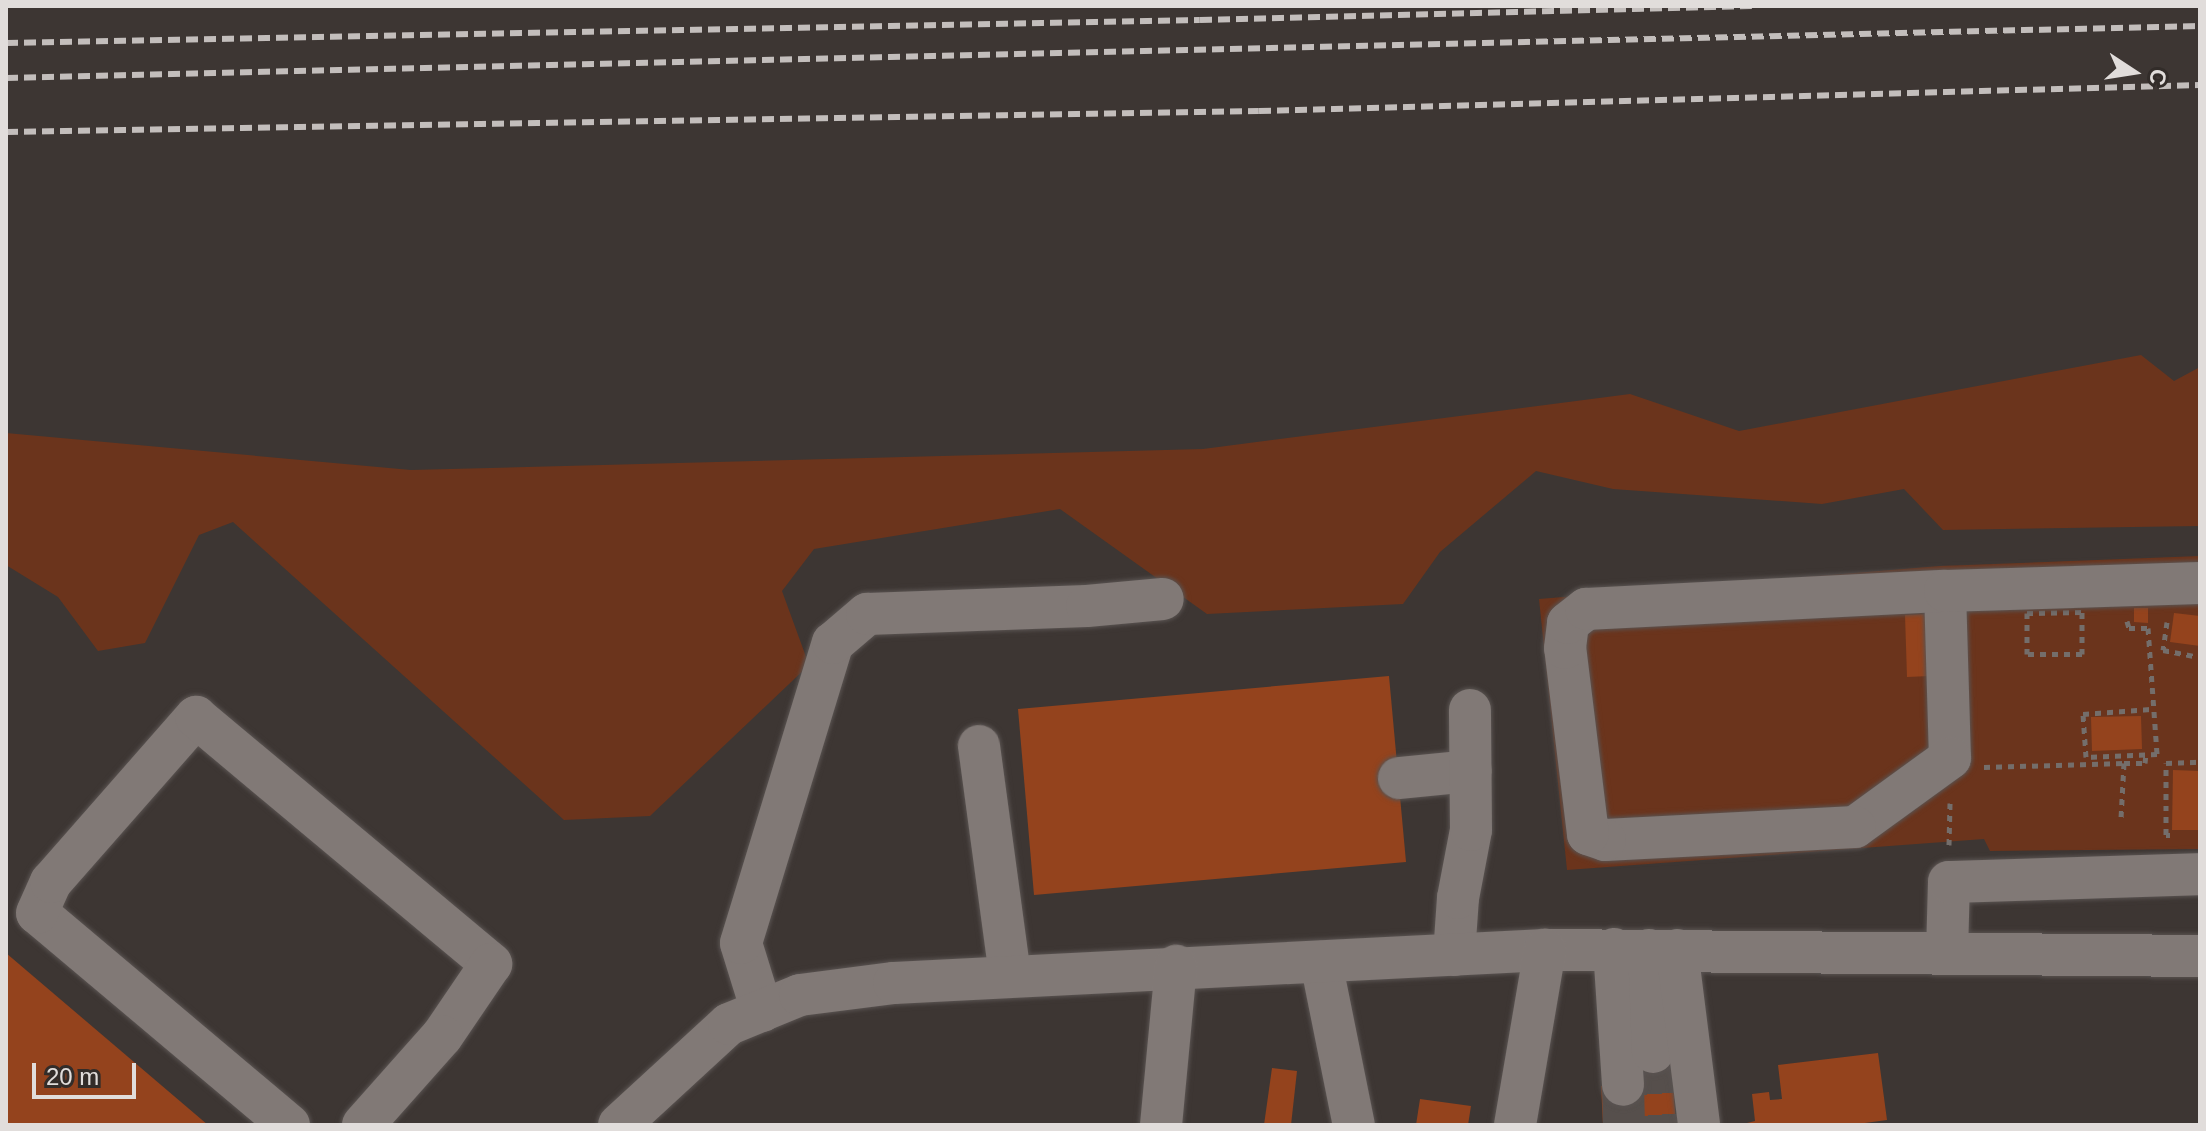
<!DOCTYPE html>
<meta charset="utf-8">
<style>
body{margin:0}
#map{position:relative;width:2206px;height:1131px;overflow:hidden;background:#3d3633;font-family:Helvetica,sans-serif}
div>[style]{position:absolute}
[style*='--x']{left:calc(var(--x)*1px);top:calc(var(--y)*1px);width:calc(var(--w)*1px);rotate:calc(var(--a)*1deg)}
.green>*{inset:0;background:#6b341c}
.building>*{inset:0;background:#94431d}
.minor-tunnel>*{height:42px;margin-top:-21px;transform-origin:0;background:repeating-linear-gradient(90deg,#564f4c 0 42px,transparent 0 63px)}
.path>*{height:5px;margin-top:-2.5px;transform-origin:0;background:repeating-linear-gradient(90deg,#746e6b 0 6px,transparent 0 12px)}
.roads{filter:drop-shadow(0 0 2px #595351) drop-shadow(0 0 2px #595351)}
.minor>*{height:42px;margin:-21px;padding:0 21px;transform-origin:21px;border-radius:21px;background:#817976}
.rail>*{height:6px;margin-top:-3px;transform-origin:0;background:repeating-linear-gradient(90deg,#c3bebc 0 12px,transparent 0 18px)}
span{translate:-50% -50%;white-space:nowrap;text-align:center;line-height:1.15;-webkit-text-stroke:7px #322c29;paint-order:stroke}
.frame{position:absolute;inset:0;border:8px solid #e1dddb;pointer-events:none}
.north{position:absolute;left:2094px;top:32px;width:80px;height:80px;-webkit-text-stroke:6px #322c29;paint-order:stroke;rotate:102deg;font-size:22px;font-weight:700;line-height:32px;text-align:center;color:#e1dddb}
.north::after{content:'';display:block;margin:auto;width:28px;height:36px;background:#e1dddb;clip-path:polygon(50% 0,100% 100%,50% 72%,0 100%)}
.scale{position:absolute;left:32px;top:1063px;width:104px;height:36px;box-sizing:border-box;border:4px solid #e1dddb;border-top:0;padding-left:10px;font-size:24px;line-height:28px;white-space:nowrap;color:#e1dddb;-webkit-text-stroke:6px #322c29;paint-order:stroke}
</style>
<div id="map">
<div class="green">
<div style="clip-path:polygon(2141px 355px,2174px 381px,2200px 367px,2200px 526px,1943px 530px,1904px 489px,1822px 504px,1613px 489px,1536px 471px,1440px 552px,1403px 604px,1207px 614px,1060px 509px,814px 549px,782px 591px,809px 665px,650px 816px,564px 820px,233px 522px,199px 535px,145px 643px,98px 651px,58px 597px,6px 565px,6px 433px,411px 470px,1203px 449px,1630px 394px,1739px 431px)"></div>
<div style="clip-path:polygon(2200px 556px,2200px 849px,1990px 851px,1984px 839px,1567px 870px,1539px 599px,1940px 566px)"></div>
</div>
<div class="building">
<div style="clip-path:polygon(2134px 608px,2148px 608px,2148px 623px,2134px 622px)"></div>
<div style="clip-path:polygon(2174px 613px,2200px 616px,2200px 646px,2170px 642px)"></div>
<div style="clip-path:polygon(1927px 614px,1930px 676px,1907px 677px,1905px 615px)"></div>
<div style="clip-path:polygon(1389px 676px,1406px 862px,1034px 895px,1018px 709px)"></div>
<div style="clip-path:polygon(2141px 716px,2142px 749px,2092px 751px,2091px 717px)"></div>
<div style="clip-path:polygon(2173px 770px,2200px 771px,2200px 830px,2172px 830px)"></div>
<div style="clip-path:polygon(6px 953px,208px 1125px,6px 1125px)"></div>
<div style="clip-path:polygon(1671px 1051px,1676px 1125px,1603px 1125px,1601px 1086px,1637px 1084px,1635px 1053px)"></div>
<div style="clip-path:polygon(1878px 1053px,1887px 1120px,1850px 1125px,1739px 1125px,1755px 1121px,1752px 1094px,1769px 1092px,1770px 1100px,1782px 1099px,1778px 1065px)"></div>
<div style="clip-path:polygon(1272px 1068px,1297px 1071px,1291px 1125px,1264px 1125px)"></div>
<div style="clip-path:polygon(1420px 1099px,1471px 1106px,1468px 1125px,1416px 1125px)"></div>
</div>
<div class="minor-tunnel">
<div style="--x:1653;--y:1052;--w:73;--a:86.1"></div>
<div style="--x:1623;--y:1085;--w:40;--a:88.6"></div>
</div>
<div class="path">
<div style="--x:2082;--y:612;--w:42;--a:90"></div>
<div style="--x:2082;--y:654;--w:55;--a:180"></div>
<div style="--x:2027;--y:654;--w:41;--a:-90"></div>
<div style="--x:2027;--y:613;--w:55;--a:-1"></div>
<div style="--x:2127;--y:621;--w:7;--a:74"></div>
<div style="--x:2129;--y:628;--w:19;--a:0"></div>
<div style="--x:2167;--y:622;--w:28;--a:98"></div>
<div style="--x:2163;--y:650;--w:38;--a:11"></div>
<div style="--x:2148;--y:628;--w:126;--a:85.9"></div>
<div style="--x:2157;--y:754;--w:71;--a:177.6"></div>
<div style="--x:2086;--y:757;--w:43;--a:-94"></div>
<div style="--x:2083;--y:714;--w:68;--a:-4.2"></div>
<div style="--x:2124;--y:763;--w:21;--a:0"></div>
<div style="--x:2145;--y:763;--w:10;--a:-84"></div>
<div style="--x:1984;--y:767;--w:140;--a:-1.6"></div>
<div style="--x:2124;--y:763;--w:56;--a:93.1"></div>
<div style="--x:2170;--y:835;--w:4;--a:180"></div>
<div style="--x:2166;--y:835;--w:72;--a:-90"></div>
<div style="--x:2166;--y:763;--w:34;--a:-2"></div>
<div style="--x:1949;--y:845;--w:42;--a:-88.6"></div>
</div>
<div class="roads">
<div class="minor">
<div style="--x:1945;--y:591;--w:167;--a:88.3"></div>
<div style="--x:1950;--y:758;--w:117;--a:144"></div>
<div style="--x:1855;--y:827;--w:250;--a:177"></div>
<div style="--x:1605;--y:840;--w:18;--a:-161"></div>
<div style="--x:1588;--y:834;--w:187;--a:-97"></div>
<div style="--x:1565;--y:648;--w:25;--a:-83"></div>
<div style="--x:1568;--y:623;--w:23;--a:-38"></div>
<div style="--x:1586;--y:609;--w:359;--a:-2.9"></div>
<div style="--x:1945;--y:591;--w:255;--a:-1.8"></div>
<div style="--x:979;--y:746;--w:232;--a:82.3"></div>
<div style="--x:1399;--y:778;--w:72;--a:-5.6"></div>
<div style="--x:1614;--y:949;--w:136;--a:86.2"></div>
<div style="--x:1649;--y:950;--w:102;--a:87.8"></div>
<div style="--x:1677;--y:950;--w:176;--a:82.8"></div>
<div style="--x:1947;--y:953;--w:71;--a:-88.4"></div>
<div style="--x:1949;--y:882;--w:251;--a:-1.8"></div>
<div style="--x:1454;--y:955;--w:57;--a:-86"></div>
<div style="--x:1458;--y:898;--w:69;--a:-79.2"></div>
<div style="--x:1471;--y:830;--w:120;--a:-90.5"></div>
<div style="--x:1321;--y:962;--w:166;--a:78.6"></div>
<div style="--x:762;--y:1011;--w:71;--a:-107.2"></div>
<div style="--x:741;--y:943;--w:314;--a:-73"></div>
<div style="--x:833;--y:643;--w:45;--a:-40.5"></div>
<div style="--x:867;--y:614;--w:220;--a:-2.1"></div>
<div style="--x:1087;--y:606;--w:76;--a:-5.3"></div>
<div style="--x:289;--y:1125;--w:329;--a:-139.9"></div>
<div style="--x:37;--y:913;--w:34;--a:-66"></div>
<div style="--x:51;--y:882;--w:220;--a:-48.7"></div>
<div style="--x:196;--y:717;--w:385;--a:39.9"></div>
<div style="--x:491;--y:964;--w:87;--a:124.2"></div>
<div style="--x:442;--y:1036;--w:119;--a:131.6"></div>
<div style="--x:619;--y:1125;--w:149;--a:-42.6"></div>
<div style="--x:729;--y:1024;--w:77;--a:-22.2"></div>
<div style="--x:800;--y:995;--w:95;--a:-7.3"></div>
<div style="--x:894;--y:983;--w:652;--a:-2.9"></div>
<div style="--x:1545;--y:950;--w:655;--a:0.52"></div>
<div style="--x:1161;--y:1125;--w:160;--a:-84.6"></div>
<div style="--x:1515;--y:1125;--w:178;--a:-80.3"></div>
</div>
</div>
<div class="rail">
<div style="--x:6;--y:43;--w:1194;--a:-1.1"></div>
<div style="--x:1200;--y:20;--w:552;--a:-1.45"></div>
<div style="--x:6;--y:78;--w:2195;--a:-1.36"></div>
<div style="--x:6;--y:132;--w:1253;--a:-0.96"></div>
<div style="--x:1259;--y:111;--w:941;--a:-1.58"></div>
</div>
<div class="frame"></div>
<div class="north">С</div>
<div class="scale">20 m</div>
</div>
